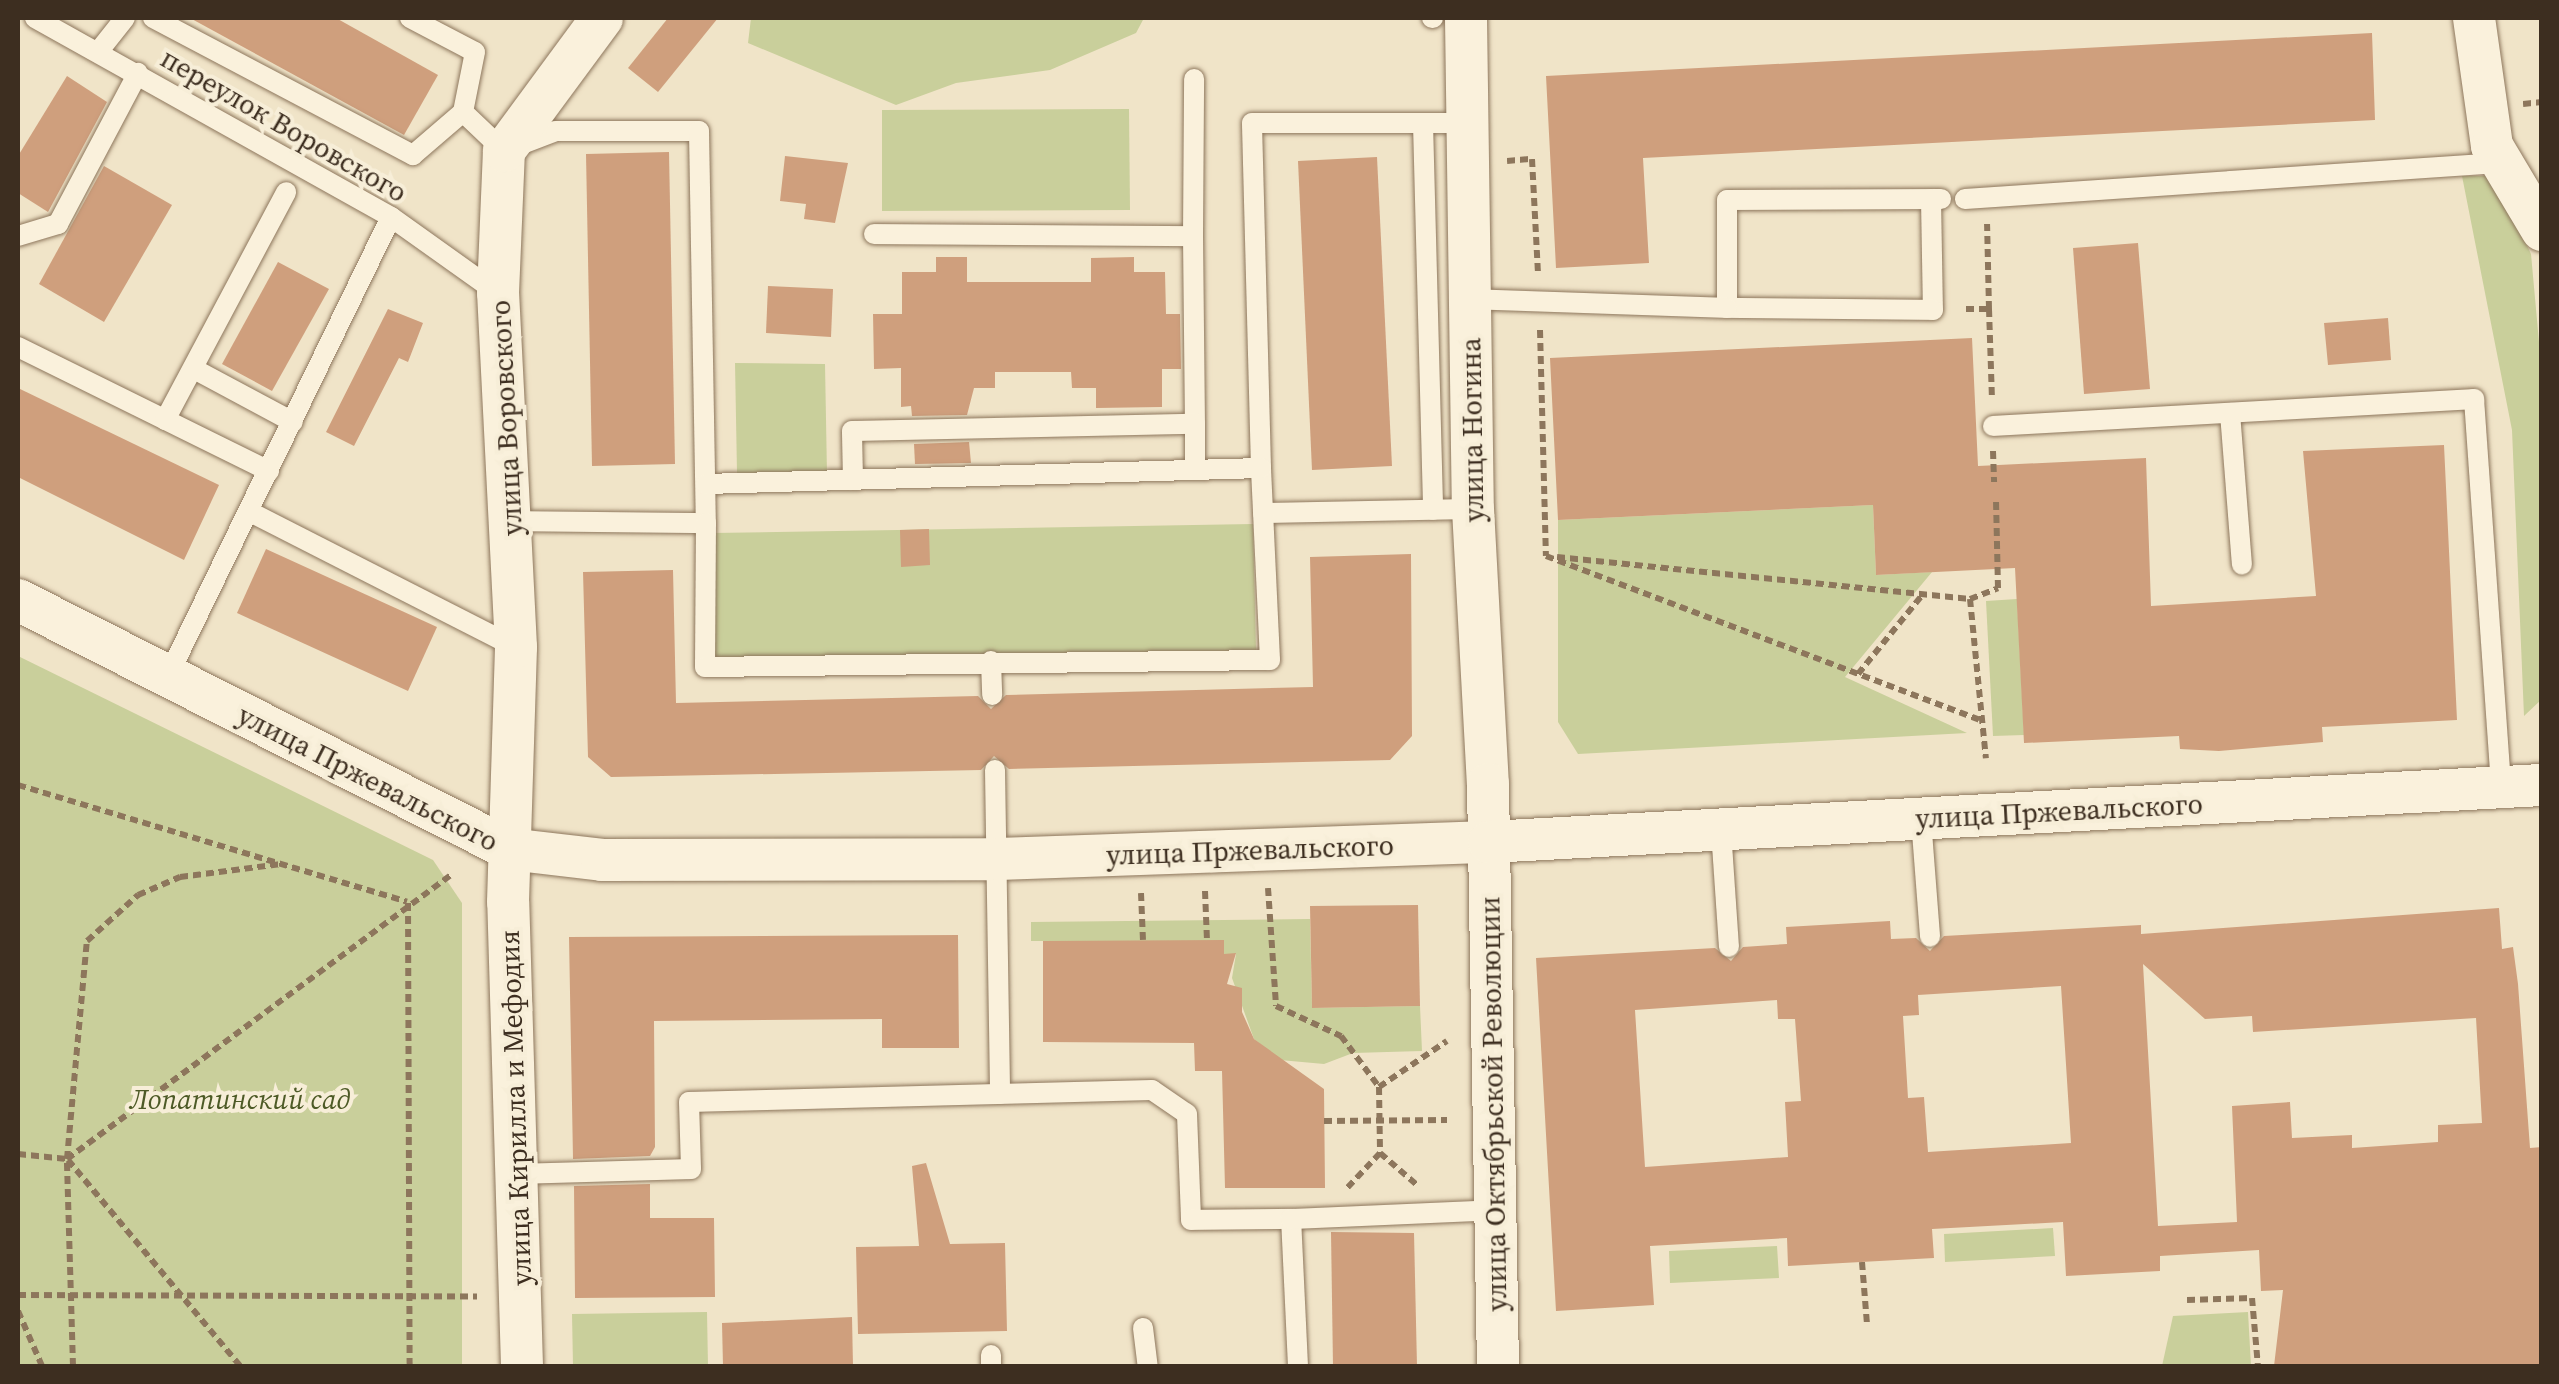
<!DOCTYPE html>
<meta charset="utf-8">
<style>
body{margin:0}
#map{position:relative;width:2559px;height:1384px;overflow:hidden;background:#f0e4c8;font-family:"Source Serif 4",serif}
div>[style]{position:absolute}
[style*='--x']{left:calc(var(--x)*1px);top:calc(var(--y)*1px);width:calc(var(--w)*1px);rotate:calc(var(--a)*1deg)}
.green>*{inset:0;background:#c9cf9b}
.building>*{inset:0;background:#cf9f7d}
.path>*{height:6px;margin-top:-3px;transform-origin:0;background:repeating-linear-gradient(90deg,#8d765c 0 8px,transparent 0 13px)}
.roads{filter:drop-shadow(0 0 2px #8d765c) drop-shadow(0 0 2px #8d765c)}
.service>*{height:20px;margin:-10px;padding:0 10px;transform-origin:10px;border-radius:10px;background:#faf1dc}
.minor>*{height:42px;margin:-21px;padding:0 21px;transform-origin:21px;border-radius:21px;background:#faf1dc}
span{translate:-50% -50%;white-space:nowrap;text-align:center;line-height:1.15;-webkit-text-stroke:8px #f7eed8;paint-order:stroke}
.street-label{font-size:28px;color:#3d2e20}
.park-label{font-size:28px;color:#4d5a26;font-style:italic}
.frame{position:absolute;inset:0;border:20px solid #3d2e20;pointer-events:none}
</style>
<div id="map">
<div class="green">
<div style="clip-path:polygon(751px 18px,1144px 18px,1136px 33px,1050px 70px,956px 83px,896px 105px,748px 43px)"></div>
<div style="clip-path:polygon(1129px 109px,1130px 210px,882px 211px,882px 110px)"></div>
<div style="clip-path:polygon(2462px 176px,2494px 176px,2531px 254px,2542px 375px,2542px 699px,2524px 716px,2512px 430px)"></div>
<div style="clip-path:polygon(735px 363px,825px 364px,827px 474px,737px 473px)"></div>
<div style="clip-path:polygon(1873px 505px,1876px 575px,1932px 572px,1845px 677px,1967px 733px,1578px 754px,1558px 722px,1558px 520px)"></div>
<div style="clip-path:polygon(1253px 524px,1256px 651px,712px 659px,712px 533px)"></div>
<div style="clip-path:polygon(2017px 599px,2024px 735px,1993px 736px,1986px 601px)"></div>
<div style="clip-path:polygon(18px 656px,433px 860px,462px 903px,462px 1366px,18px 1366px)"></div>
<div style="clip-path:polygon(1310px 919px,1312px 1008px,1420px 1006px,1422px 1051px,1353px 1053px,1324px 1064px,1280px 1060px,1254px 1039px,1232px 978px,1236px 954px,1224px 954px,1224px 941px,1031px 941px,1031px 922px)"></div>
<div style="clip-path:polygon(2053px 1228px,2055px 1256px,1945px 1262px,1944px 1234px)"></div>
<div style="clip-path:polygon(1777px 1246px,1779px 1278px,1670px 1283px,1669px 1251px)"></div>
<div style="clip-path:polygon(707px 1312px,708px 1366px,573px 1366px,572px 1314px)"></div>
<div style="clip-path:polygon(2248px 1312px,2251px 1366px,2162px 1366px,2173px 1316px)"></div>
</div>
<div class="building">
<div style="clip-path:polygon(190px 18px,336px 18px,438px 75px,404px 135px)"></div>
<div style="clip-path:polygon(668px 18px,718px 18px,658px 92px,628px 68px)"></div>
<div style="clip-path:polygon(2372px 33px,2375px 120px,1643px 158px,1649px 263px,1556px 268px,1546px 76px)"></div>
<div style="clip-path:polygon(67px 76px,107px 102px,48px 212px,18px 193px,18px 156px)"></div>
<div style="clip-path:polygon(669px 152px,675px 464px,592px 466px,586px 154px)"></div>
<div style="clip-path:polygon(785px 156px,848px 163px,835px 223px,804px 219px,806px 204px,780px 201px)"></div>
<div style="clip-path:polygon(1377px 157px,1392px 466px,1312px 470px,1298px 161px)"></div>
<div style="clip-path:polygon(104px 166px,172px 205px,104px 322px,39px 284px)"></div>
<div style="clip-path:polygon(2138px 243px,2150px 389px,2084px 394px,2073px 248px)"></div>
<div style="clip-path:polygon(936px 257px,967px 257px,967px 282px,1091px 282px,1091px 258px,1134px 257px,1134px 272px,1165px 272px,1166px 314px,1180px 314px,1181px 369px,1162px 369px,1162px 407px,1096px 408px,1096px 388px,1072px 388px,1071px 372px,995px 372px,995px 388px,974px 388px,967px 415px,912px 416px,911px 406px,901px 407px,901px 368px,874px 369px,873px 314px,902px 314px,902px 272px,936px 272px)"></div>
<div style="clip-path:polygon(278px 262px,329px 289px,272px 391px,222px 364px)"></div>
<div style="clip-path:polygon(768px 286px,833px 289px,831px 337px,766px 333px)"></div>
<div style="clip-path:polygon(388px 309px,423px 323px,408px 362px,399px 358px,354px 446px,326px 432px)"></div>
<div style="clip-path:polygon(2388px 318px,2391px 360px,2328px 365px,2324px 323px)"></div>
<div style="clip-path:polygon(1972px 338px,1978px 466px,2146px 458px,2151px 606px,2316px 596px,2303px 451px,2444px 445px,2457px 720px,2322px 727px,2323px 742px,2219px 751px,2180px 749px,2179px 736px,2024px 743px,2015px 568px,1876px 575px,1873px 505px,1558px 520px,1550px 358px)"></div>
<div style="clip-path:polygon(18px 388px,219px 485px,184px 560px,18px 477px)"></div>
<div style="clip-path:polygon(969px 442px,971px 463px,915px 464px,914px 444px)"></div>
<div style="clip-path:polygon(929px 529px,930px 565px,901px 567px,900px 530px)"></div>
<div style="clip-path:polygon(266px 549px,437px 627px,408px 691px,237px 613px)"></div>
<div style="clip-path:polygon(1411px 554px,1412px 736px,1390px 760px,1009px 769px,994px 756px,981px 770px,611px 777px,588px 757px,583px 572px,673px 570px,676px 703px,978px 696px,991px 709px,1006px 695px,1313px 687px,1310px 557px)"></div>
<div style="clip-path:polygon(1418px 905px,1420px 1006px,1312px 1008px,1310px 906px)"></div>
<div style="clip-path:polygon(evenodd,2499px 908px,2502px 949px,2513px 947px,2518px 984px,2530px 1148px,2542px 1147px,2542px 1366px,2274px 1366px,2283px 1290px,2261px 1291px,2259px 1250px,2160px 1256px,2160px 1271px,2066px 1276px,2063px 1222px,1932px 1229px,1934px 1258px,1788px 1266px,1787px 1238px,1650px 1246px,1654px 1305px,1556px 1311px,1536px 958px,1715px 948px,1731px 961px,1743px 947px,1787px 944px,1786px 927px,1890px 921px,1891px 939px,1916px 938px,1930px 951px,1944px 936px,2141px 925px,2141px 934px,2499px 908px,2143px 964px,2205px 1019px,2252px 1016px,2253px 1032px,2476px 1018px,2482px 1123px,2438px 1125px,2438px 1142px,2352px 1148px,2352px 1135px,2292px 1138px,2290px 1102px,2232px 1106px,2237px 1222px,2158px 1226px,2143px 964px,2499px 908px,2061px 986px,2071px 1143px,1928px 1152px,1924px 1097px,1908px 1098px,1903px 1016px,1919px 1015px,1918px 995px,2061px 986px,2499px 908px,1777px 1000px,1778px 1019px,1795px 1019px,1801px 1101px,1785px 1102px,1788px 1157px,1645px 1167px,1635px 1010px,1777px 1000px)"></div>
<div style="clip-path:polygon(958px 935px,959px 1048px,882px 1048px,882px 1019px,654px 1021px,655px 1147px,650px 1156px,573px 1159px,569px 937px)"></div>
<div style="clip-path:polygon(1224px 940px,1224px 954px,1236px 953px,1227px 984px,1242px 988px,1242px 1012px,1254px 1039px,1324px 1089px,1325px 1188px,1225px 1188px,1222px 1071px,1195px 1071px,1194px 1043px,1043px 1042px,1043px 941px)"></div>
<div style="clip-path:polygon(926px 1163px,950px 1244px,1005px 1243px,1007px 1331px,858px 1334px,856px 1247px,919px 1246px,912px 1166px)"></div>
<div style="clip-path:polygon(650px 1184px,650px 1218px,714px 1218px,715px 1297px,575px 1298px,574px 1186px)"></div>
<div style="clip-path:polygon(1331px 1232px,1414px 1233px,1417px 1366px,1333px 1366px)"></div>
<div style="clip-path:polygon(852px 1317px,853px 1366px,723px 1366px,722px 1323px)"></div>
</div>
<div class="path">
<div style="--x:2523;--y:104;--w:19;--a:-6"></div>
<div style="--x:1507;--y:161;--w:25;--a:-5"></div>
<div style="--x:1532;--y:159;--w:114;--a:87"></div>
<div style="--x:1966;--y:309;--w:23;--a:0"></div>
<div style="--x:1989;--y:309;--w:85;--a:-91.3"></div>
<div style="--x:1989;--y:309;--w:89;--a:88.1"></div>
<div style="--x:1540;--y:330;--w:226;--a:88.5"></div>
<div style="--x:1546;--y:556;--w:463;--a:20.7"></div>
<div style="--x:1993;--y:451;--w:31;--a:88"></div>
<div style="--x:1557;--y:557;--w:415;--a:5.8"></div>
<div style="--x:1970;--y:599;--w:30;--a:-21"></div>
<div style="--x:1998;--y:588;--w:86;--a:-91.3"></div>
<div style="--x:1970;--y:599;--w:160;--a:84.3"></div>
<div style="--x:1858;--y:674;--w:103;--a:-50.9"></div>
<div style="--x:18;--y:785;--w:406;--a:16.7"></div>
<div style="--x:1268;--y:888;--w:118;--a:86.1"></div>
<div style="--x:1276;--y:1006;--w:72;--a:24.8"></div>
<div style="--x:1341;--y:1036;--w:64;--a:53.3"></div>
<div style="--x:1379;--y:1087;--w:66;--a:89.1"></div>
<div style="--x:1380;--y:1153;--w:48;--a:133.3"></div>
<div style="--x:1205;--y:891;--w:49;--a:87.7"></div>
<div style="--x:1141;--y:893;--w:47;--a:87.6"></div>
<div style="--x:408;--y:903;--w:463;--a:89.8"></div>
<div style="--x:1379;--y:1087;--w:82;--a:-34.1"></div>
<div style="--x:1324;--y:1121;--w:123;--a:-0.5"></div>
<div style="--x:1380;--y:1153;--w:49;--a:40.9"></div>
<div style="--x:18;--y:1154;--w:49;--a:5.8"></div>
<div style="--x:67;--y:1159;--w:479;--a:-36.5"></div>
<div style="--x:68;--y:1160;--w:268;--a:50.1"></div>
<div style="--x:1862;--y:1262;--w:62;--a:85.4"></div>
<div style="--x:18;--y:1295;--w:459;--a:0.2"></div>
<div style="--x:2187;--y:1300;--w:65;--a:-1.8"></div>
<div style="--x:2252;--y:1298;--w:68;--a:85"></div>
<div style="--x:18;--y:1311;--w:60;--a:66.4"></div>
<div style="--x:73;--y:1366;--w:207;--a:-91.7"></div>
<div style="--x:67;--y:1159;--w:219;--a:-84.8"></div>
<div style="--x:87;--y:941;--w:69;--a:-42"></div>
<div style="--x:138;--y:895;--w:46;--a:-23.2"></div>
<div style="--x:180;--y:877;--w:102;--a:-7.3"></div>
</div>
<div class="roads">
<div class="service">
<div style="--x:35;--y:18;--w:408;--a:29.2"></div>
<div style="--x:391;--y:217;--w:129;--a:35.5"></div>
<div style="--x:153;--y:18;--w:294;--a:27.8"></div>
<div style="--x:413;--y:155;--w:66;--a:-40.7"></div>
<div style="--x:410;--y:18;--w:73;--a:27.6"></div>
<div style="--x:475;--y:52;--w:61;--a:101.3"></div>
<div style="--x:463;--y:112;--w:57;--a:43.6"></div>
<div style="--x:504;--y:151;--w:56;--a:-21"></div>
<div style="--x:556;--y:131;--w:143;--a:0"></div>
<div style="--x:699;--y:131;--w:392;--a:89"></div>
<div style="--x:1432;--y:18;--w:1;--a:0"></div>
<div style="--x:98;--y:52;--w:43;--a:-51.5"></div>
<div style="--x:1423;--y:123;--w:387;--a:88.5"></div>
<div style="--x:1931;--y:199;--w:111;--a:89"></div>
<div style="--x:1933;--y:310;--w:206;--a:-179.4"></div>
<div style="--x:1727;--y:308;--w:108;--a:-90"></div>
<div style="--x:1727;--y:200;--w:214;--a:-0.3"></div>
<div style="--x:1965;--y:199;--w:535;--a:-3.86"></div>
<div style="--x:874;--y:234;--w:319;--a:0.4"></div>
<div style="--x:1193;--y:236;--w:188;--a:89.4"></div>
<div style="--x:18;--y:236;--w:42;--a:-16.7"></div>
<div style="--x:58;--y:224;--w:171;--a:-62.1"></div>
<div style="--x:1193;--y:236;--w:157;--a:-89.6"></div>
<div style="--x:1470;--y:299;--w:257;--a:2"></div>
<div style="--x:18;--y:347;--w:280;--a:26.3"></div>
<div style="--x:194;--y:369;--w:112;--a:28.2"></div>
<div style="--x:2230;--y:413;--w:152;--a:85.5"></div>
<div style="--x:165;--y:420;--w:258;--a:-62"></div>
<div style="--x:1993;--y:426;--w:482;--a:-3.2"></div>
<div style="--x:2474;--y:399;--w:389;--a:86"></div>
<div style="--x:1261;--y:468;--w:345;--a:-91.5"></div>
<div style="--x:1252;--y:123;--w:216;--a:0"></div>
<div style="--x:853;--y:480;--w:49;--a:-91.2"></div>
<div style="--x:852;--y:431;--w:343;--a:-1.2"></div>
<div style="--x:1195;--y:424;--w:46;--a:90"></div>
<div style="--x:250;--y:512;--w:297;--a:27"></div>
<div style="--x:1263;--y:513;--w:210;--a:-1.1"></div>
<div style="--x:512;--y:521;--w:194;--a:0.6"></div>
<div style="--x:706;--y:523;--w:144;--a:90.4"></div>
<div style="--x:705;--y:667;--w:565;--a:-0.71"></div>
<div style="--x:1270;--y:660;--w:192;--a:-92.7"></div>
<div style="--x:1261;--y:468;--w:555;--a:178.35"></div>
<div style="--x:991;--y:661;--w:34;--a:88"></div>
<div style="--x:168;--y:676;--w:510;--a:-64.09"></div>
<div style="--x:995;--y:770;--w:324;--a:89.1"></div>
<div style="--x:1921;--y:819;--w:118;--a:85.6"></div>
<div style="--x:1721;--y:830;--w:117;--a:86.1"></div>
<div style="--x:517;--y:1174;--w:174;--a:-1.6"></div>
<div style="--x:691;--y:1169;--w:67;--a:-91.7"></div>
<div style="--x:689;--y:1102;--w:463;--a:-1.5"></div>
<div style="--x:1152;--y:1090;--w:42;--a:34.4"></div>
<div style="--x:1187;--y:1114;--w:106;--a:87.8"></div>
<div style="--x:1191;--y:1220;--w:100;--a:-0.6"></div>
<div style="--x:1143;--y:1328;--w:38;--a:83"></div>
<div style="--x:991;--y:1355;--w:11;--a:90"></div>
<div style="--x:1298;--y:1366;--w:147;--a:-92.7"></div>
<div style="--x:1291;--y:1219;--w:204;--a:-2.5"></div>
</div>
<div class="minor">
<div style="--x:1466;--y:18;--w:491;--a:89.2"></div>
<div style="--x:1473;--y:509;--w:275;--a:86.9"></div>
<div style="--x:1488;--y:784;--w:582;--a:89.02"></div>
<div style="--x:2474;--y:18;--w:129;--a:82"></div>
<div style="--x:2492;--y:146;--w:98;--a:59.2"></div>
<div style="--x:18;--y:600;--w:551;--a:26.89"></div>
<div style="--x:509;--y:849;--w:94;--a:6.7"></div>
<div style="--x:602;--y:860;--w:396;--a:-0.1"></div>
<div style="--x:998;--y:859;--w:491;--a:-2"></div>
<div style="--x:1489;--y:842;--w:1055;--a:-3.1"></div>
<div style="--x:522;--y:1366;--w:464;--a:-91.7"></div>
<div style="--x:508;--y:902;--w:255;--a:-88.2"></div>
<div style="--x:516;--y:647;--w:354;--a:-92.9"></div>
<div style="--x:498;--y:293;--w:142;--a:-87.6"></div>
<div style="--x:504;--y:151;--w:165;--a:-53.6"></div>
</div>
</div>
<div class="street-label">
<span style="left:284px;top:125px;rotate:30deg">переулок Воровского</span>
<span style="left:506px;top:418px;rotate:-93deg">улица Воровского</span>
<span style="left:1472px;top:430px;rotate:-91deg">улица Ногина</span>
<span style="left:368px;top:778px;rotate:27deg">улица Пржевальского</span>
<span style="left:2059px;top:811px;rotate:-3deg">улица Пржевальского</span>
<span style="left:1250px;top:850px;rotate:-2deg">улица Пржевальского</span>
<span style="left:1493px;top:1104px;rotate:-91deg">улица Октябрьской Революции</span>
<span style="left:515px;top:1108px;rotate:-92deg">улица Кирилла и Мефодия</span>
</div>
<div class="park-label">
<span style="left:240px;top:1099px">Лопатинский сад</span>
</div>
<div class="frame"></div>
</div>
